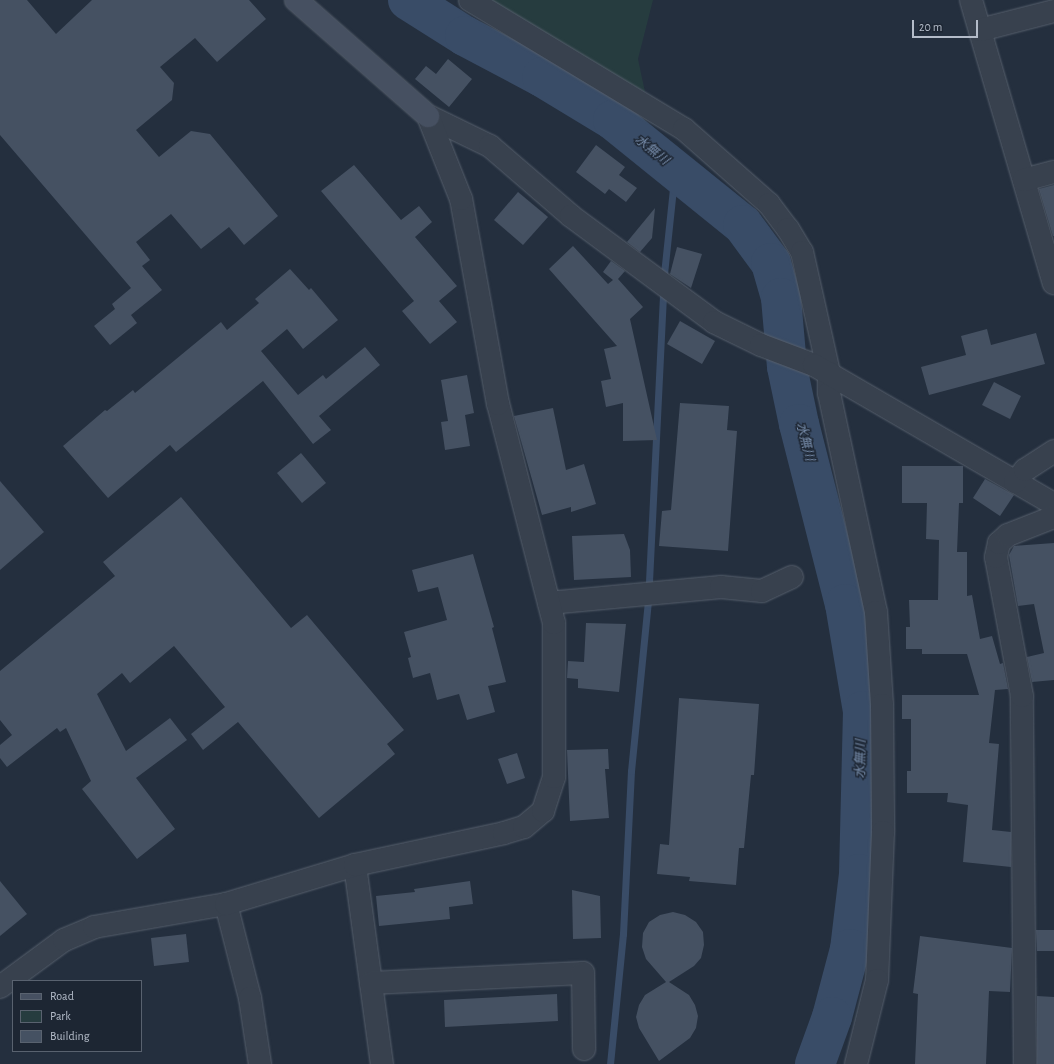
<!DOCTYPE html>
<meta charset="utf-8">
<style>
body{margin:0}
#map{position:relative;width:1054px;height:1064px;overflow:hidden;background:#242f3e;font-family:"Alegreya Sans","Noto Sans JP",sans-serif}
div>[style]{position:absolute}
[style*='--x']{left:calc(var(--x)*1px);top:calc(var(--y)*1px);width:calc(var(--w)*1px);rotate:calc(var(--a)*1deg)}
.green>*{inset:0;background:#263c3f}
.stream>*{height:7px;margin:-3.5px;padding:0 3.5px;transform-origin:3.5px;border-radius:3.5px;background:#394c67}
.river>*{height:40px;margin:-20px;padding:0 20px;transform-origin:20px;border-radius:20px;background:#394c67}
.building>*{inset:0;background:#455162}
.roads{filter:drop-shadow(0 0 1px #565f6c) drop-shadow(0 0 1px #565f6c)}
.street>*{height:22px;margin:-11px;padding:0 11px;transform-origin:11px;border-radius:11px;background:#38414e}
.secondary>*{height:22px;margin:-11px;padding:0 11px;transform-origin:11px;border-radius:11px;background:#465061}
span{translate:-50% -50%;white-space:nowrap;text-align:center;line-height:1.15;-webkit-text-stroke:3px #1d2633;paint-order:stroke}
.water-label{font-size:13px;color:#7c92b1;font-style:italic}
.legend{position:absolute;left:12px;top:980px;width:130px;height:72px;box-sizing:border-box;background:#1d2633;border:1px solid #59626f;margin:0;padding:5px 7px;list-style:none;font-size:12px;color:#b4bcc9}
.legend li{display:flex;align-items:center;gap:8px;height:20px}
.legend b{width:20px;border:1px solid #59626f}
.scale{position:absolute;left:912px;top:20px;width:66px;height:18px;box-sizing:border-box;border:2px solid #b4bcc9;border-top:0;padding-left:5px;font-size:12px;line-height:14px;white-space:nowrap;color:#b4bcc9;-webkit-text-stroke:3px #1d2633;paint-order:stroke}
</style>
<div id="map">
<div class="green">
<div style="clip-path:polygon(481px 0,653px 0,638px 59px,645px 92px)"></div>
</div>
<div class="stream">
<div style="--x:664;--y:274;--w:106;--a:-84"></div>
<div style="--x:610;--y:1064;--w:131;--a:-84.3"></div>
<div style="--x:623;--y:934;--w:163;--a:-87.2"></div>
<div style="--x:631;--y:771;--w:170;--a:-84.3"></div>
<div style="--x:648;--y:602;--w:307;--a:-87.2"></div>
</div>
<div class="river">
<div style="--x:408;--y:0;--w:67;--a:32.3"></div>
<div style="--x:465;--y:36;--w:87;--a:28"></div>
<div style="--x:542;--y:77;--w:83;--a:31.2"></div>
<div style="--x:613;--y:120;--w:167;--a:38.9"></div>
<div style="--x:743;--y:225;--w:47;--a:53.6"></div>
<div style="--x:771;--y:263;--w:36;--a:74"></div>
<div style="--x:781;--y:298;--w:69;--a:85"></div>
<div style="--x:787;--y:367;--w:58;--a:78.1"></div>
<div style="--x:799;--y:424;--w:186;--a:75.7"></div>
<div style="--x:845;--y:604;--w:109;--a:80.5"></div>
<div style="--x:863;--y:711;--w:163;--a:91.4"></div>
<div style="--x:859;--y:874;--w:76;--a:96.8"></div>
<div style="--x:850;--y:949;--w:70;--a:104.8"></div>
<div style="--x:832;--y:1017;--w:50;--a:109.9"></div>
</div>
<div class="building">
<div style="clip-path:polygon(0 0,27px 0,56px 34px,92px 0,249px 0,266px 19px,217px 62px,195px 38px,160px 67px,174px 83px,172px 100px,136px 130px,159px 157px,191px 131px,210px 134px,278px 216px,244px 245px,229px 227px,201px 249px,171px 214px,136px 242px,150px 260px,142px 266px,162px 290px,131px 315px,137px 323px,110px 345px,94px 326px,115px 309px,112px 304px,131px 288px,0 135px)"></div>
<div style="clip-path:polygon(448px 59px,472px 79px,449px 107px,415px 79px,426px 66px,436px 74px)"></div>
<div style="clip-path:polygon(596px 145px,625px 167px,619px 175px,637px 188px,626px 202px,609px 189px,605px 194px,576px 172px)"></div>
<div style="clip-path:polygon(354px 165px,401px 220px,419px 206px,432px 222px,415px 237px,457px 286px,439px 301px,457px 322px,430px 344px,402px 311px,414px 301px,321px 191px)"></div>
<div style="clip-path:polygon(1054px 185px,1054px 236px,1053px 236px,1039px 189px)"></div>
<div style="clip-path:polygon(518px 192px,548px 217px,523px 245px,494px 220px)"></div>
<div style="clip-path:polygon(655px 208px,652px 238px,640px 252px,627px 242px)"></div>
<div style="clip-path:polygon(573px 246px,608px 284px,613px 280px,603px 272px,611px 261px,625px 271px,618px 279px,643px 307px,630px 319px,657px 440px,623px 441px,623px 403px,606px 407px,601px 381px,611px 379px,604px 349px,617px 346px,549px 269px)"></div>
<div style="clip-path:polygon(677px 247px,702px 254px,691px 288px,670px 274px)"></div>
<div style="clip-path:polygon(290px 269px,309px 290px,311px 288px,338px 320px,303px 349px,287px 329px,261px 351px,298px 395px,323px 375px,326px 379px,365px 347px,380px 365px,319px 416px,331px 430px,313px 444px,263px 381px,176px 452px,170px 445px,108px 498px,63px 446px,105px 410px,107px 411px,133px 390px,135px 393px,221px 322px,227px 330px,259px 303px,255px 299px)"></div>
<div style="clip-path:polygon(680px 321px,715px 341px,702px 364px,667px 344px)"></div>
<div style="clip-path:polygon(987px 329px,991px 345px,1036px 333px,1045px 364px,929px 395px,921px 367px,966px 355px,961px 336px)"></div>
<div style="clip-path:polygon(467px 375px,474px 413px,465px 415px,470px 446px,445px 450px,441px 422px,448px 421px,441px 380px)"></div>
<div style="clip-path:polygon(994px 382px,1021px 396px,1010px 419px,982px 405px)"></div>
<div style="clip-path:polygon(680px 403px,729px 406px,727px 430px,737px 431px,728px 551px,659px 546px,662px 511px,671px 510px)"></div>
<div style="clip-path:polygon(553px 408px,566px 470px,584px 464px,596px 504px,571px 512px,571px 507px,542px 515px,514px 416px)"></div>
<div style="clip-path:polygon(301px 453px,326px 483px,302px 503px,277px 473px)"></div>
<div style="clip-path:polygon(902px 466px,963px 466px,963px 503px,959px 503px,957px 552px,967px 552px,967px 596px,972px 595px,980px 639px,992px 636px,1000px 664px,1003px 663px,1008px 689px,995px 690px,989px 743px,999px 744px,992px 830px,1011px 832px,1011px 867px,963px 862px,968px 805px,947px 802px,948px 793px,907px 793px,907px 771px,911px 771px,911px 719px,902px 719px,902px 695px,979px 695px,967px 654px,922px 654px,922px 649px,906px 649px,906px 627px,910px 627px,909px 600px,938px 600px,939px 540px,926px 539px,927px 503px,902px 503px)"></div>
<div style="clip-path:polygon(985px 479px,1014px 495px,1000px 516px,973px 498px)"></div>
<div style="clip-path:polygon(0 481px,44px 532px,0 570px)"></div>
<div style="clip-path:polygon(181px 497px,291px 628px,307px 615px,404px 730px,387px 744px,395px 754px,319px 818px,238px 722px,203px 750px,191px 734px,225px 707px,174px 646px,130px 683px,122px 673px,97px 694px,126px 751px,170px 718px,187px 740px,136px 778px,175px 829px,137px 859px,82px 789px,91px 781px,66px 728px,60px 732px,57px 728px,7px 767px,0 758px,0 745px,12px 735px,0 720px,0 671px,115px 576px,103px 562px)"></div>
<div style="clip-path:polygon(624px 534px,630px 550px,631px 577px,574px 580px,572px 536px)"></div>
<div style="clip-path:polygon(1054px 543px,1054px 680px,1032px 682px,1027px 657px,1044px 653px,1034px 604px,1018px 606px,1009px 555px,1014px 546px)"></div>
<div style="clip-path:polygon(473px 554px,494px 627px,492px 628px,506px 682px,488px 686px,495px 712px,467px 720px,459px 694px,437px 700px,430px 673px,413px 678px,408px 658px,411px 657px,404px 632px,447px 620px,438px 587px,418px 592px,412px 570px)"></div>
<div style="clip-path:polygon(586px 623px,626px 624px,619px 692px,578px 688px,578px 679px,567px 678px,568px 661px,584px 662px)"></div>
<div style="clip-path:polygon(679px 698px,759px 704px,754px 775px,751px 775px,744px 848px,739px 848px,736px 885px,689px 881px,690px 877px,657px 874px,660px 844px,669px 845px)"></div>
<div style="clip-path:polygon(608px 749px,609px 769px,605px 769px,609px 818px,570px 821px,567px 750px)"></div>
<div style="clip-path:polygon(517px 753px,525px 778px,507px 784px,498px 759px)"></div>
<div style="clip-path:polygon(0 881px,27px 914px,0 936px)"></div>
<div style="clip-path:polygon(470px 881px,473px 904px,449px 907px,450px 919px,379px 926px,376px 896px,415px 892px,414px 889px)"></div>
<div style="clip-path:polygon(572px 890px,600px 896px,601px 938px,573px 939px)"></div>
<div style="clip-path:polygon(673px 912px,685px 915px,696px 922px,703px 932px,704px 945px,701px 958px,694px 966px,669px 982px,689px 995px,695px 1005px,698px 1016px,696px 1028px,690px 1038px,659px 1061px,639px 1028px,636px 1017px,639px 1005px,645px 995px,666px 982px,646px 959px,642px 947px,643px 933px,649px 922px,660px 915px)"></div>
<div style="clip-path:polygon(1036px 930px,1054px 930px,1054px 951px,1037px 951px)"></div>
<div style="clip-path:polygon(186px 934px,189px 962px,154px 966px,151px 938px)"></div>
<div style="clip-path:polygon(920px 936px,1012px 948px,1010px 992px,989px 991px,986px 1064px,915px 1064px,918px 994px,913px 993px)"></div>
<div style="clip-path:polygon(557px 994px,558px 1021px,445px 1027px,444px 1000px)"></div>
<div style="clip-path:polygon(1037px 996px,1054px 997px,1054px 1064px,1037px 1064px)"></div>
</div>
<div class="roads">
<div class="street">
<div style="--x:470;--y:0;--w:250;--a:31.1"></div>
<div style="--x:684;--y:129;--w:113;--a:41.4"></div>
<div style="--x:769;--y:204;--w:31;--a:53"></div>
<div style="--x:788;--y:229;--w:27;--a:59"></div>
<div style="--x:802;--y:252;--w:124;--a:77.4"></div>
<div style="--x:829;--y:373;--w:20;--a:90"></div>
<div style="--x:829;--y:393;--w:224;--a:77.9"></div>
<div style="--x:876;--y:612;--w:93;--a:86.3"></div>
<div style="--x:882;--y:705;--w:127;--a:89.5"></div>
<div style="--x:883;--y:832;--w:148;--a:92.3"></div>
<div style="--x:877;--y:980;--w:87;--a:104"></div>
<div style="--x:971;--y:0;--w:295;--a:73.7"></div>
<div style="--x:980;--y:30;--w:76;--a:-14.4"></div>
<div style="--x:428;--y:116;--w:69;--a:25.8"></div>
<div style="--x:490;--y:146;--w:107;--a:40.8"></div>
<div style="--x:571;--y:216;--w:178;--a:36.5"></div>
<div style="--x:714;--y:322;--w:52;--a:26.1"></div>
<div style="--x:761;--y:345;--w:57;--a:20.7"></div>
<div style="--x:814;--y:365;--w:277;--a:30.1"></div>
<div style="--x:1024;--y:180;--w:31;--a:-15"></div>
<div style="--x:1015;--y:482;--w:16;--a:-50"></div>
<div style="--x:1025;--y:470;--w:35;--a:-33"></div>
<div style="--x:549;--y:603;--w:173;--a:-5.3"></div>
<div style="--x:721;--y:587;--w:41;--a:5.6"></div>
<div style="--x:762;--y:591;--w:33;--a:-25"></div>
<div style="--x:355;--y:865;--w:201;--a:82.3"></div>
<div style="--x:226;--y:904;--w:97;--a:75.7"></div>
<div style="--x:250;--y:998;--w:67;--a:81.4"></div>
<div style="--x:371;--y:983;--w:212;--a:-2.7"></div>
<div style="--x:583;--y:973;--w:76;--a:89.2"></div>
<div style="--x:0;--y:987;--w:79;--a:-36.3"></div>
<div style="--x:64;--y:940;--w:33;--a:-23"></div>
<div style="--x:94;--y:927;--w:134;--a:-9.9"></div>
<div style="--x:226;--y:904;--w:135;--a:-16.8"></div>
<div style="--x:355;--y:865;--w:152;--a:-12.1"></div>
<div style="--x:504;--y:833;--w:21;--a:-17"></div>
<div style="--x:524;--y:827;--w:25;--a:-40"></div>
<div style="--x:543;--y:811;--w:36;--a:-72"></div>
<div style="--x:554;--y:777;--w:154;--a:-90"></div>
<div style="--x:554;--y:623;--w:226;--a:-104.3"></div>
<div style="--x:498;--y:404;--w:208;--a:-100.2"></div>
<div style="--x:461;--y:199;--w:89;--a:-111.7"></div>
<div style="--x:1025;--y:1064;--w:368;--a:-90.5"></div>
<div style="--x:1022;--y:696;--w:141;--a:-100.6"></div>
<div style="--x:996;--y:557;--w:14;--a:-78"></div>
<div style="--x:999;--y:543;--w:12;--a:-42"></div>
<div style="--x:1008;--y:535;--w:49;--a:-21.4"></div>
</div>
<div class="secondary">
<div style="--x:296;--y:0;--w:176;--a:41.3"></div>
</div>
</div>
<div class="water-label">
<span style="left:651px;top:151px;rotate:39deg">水無川</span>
<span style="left:804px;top:442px;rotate:76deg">水無川</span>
<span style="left:862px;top:759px;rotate:-89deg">水無川</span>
</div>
<ul class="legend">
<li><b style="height:5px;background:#465061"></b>Road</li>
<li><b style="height:11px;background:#263c3f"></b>Park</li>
<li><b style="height:11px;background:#455162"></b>Building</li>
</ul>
<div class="scale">20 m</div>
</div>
